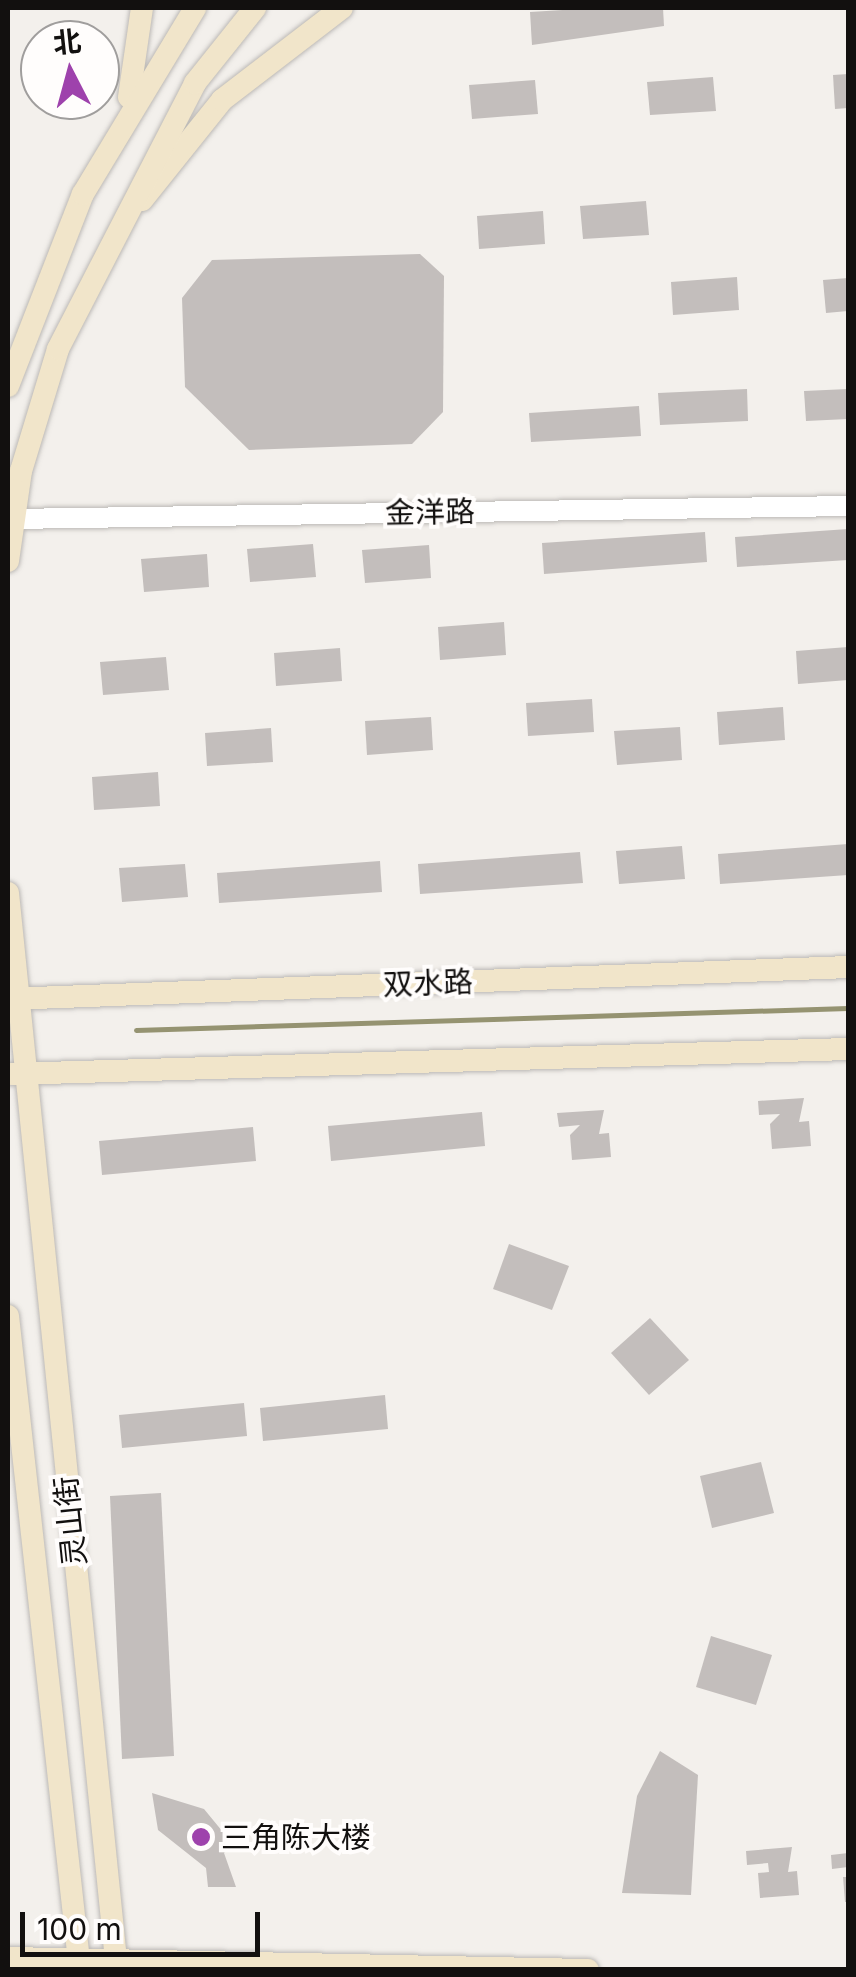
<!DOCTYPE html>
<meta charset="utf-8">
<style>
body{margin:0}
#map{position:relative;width:856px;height:1977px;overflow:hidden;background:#f3f0ec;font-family:Inter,"Noto Sans SC",sans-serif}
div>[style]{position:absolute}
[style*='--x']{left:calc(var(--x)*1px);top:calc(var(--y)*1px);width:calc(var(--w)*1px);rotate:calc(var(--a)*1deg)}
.stream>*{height:5px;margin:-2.5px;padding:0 2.5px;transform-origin:2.5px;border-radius:2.5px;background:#959371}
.building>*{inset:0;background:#c3bebc}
.roads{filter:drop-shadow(0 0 2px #bcb9b6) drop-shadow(0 0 2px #bcb9b6)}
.tertiary>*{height:20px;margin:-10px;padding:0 10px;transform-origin:10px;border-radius:10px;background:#fff}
.secondary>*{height:22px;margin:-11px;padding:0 11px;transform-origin:11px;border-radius:11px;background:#f1e5ca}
.dots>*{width:28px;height:28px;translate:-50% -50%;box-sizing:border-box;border:5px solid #fffdfc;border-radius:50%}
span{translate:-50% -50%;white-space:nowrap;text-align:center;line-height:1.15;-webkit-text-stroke:8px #fffdfc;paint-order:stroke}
.street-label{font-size:30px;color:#12100f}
.poi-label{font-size:30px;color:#12100f}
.left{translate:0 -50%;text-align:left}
.frame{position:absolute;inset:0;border:10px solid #12100f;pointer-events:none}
.north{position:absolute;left:20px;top:20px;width:100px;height:100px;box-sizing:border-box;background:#fffdfc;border:2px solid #a09e9d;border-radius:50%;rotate:354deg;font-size:28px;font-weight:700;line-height:40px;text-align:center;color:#12100f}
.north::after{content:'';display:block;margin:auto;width:35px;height:45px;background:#9e42ac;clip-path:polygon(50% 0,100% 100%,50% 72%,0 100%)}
.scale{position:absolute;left:20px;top:1912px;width:240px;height:45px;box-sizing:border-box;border:5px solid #12100f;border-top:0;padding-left:12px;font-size:30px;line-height:35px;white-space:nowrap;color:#12100f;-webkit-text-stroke:8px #fffdfc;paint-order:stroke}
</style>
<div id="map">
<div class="stream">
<div style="--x:136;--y:1030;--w:712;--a:-1.77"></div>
</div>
<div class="building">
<div style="clip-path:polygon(595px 8px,663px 8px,664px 26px,532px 45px,530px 12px)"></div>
<div style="clip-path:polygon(848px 74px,848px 108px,835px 109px,833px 75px)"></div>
<div style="clip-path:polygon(713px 77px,716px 111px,650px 115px,647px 82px)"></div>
<div style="clip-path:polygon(535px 80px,538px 114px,472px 119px,469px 85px)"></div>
<div style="clip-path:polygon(646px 201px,649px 235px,583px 239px,580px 206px)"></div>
<div style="clip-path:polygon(543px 211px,545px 244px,479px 249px,477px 216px)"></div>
<div style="clip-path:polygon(420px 254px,444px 276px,443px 412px,412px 444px,249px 450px,185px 387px,182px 298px,212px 260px)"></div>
<div style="clip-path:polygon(737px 277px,739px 310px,673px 315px,671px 282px)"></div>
<div style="clip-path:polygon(848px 278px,848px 311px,826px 313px,823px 280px)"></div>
<div style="clip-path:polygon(747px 389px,748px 421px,660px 425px,658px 393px)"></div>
<div style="clip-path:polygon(848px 389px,848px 419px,806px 421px,804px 391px)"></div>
<div style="clip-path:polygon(639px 406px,641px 436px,531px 442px,529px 413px)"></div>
<div style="clip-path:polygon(848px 529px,848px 560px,737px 567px,735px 537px)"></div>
<div style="clip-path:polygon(705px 532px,707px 562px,544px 574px,542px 543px)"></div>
<div style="clip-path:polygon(313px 544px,316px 577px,250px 582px,247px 549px)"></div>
<div style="clip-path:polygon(429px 545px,431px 578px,365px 583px,362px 550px)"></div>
<div style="clip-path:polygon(207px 554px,209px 587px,144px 592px,141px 559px)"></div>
<div style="clip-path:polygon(504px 622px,506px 655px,440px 660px,438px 627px)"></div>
<div style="clip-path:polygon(848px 647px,848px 680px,798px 684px,796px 651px)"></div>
<div style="clip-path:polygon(340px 648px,342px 681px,276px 686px,274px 653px)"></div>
<div style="clip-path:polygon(166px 657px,169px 690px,103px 695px,100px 662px)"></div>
<div style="clip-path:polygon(592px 699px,594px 732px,528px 736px,526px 703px)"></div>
<div style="clip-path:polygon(783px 707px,785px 740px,719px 745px,717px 712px)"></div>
<div style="clip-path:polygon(431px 717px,433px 750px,367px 755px,365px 721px)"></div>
<div style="clip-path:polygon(680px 727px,682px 760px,617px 765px,614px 731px)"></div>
<div style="clip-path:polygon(271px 728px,273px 762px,207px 766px,205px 733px)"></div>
<div style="clip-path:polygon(158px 772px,160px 806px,94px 810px,92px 777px)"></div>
<div style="clip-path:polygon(848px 844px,848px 875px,720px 884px,718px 854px)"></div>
<div style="clip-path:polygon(682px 846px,685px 879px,619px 884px,616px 851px)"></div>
<div style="clip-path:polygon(580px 852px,583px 883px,420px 894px,418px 864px)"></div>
<div style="clip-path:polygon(380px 861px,382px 892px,219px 903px,217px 873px)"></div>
<div style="clip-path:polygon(185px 864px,188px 897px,122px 902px,119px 868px)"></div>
<div style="clip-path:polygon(804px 1098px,799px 1122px,809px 1121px,811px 1146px,772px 1149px,770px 1124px,780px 1114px,759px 1115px,758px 1101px)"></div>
<div style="clip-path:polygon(604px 1110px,599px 1134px,609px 1133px,611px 1157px,572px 1160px,570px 1135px,580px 1125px,559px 1127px,557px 1113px)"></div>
<div style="clip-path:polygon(482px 1112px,485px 1146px,331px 1161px,328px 1126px)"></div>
<div style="clip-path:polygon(253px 1127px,256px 1161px,102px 1175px,99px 1141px)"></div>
<div style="clip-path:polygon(509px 1244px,569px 1266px,552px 1310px,493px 1289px)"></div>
<div style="clip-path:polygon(650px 1318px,689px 1360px,649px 1395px,611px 1353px)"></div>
<div style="clip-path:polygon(385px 1395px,388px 1429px,263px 1441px,260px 1408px)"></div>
<div style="clip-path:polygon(244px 1403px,247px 1436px,122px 1448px,119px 1415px)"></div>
<div style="clip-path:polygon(761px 1462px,774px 1513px,712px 1528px,700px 1476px)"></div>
<div style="clip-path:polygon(161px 1493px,174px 1756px,122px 1759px,110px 1496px)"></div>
<div style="clip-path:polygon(711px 1636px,772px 1655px,756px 1705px,696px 1687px)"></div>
<div style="clip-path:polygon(660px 1751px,698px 1775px,691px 1895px,622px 1893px,637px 1796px)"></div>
<div style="clip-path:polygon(152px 1793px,204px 1809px,232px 1843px,224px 1853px,236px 1887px,208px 1887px,206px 1868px,158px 1830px)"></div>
<div style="clip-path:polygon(792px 1847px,788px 1872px,797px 1871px,799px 1895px,760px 1898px,758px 1873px,769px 1872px,768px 1863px,747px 1865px,746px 1851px)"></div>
<div style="clip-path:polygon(848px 1853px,848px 1867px,832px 1869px,831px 1855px)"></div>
<div style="clip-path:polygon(843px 1877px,848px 1877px,848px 1902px,845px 1902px)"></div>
</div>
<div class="roads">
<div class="tertiary">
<div style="--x:12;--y:519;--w:836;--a:-0.89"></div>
</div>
<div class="secondary">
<div style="--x:129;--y:97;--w:90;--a:-81.7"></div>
<div style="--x:142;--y:200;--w:128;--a:-51.3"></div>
<div style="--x:222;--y:100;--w:151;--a:-37.5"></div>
<div style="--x:8;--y:386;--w:206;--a:-68.7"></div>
<div style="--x:83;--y:194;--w:217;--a:-58.9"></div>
<div style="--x:8;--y:561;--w:91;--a:-81.8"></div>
<div style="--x:21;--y:471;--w:127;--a:-73.1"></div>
<div style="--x:58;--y:349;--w:299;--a:-62.7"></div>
<div style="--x:195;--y:83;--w:96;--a:-51.3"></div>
<div style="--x:8;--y:893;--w:1083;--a:84.22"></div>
<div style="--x:8;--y:999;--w:841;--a:-2.18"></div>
<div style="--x:11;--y:1074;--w:837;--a:-1.71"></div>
<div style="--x:8;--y:1316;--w:658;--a:83.72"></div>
<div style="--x:8;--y:1958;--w:580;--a:1.19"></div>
</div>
</div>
<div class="dots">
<div style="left:201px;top:1837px;background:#9e42ac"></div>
</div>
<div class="street-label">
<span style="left:430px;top:512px;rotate:-1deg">金洋路</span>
<span style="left:428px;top:983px;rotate:-2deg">双水路</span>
<span style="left:70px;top:1521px;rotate:-96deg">灵山街</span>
</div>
<div class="poi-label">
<span class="left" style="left:221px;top:1837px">三角陈大楼</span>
</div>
<div class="frame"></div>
<div class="north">北</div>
<div class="scale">100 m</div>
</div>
